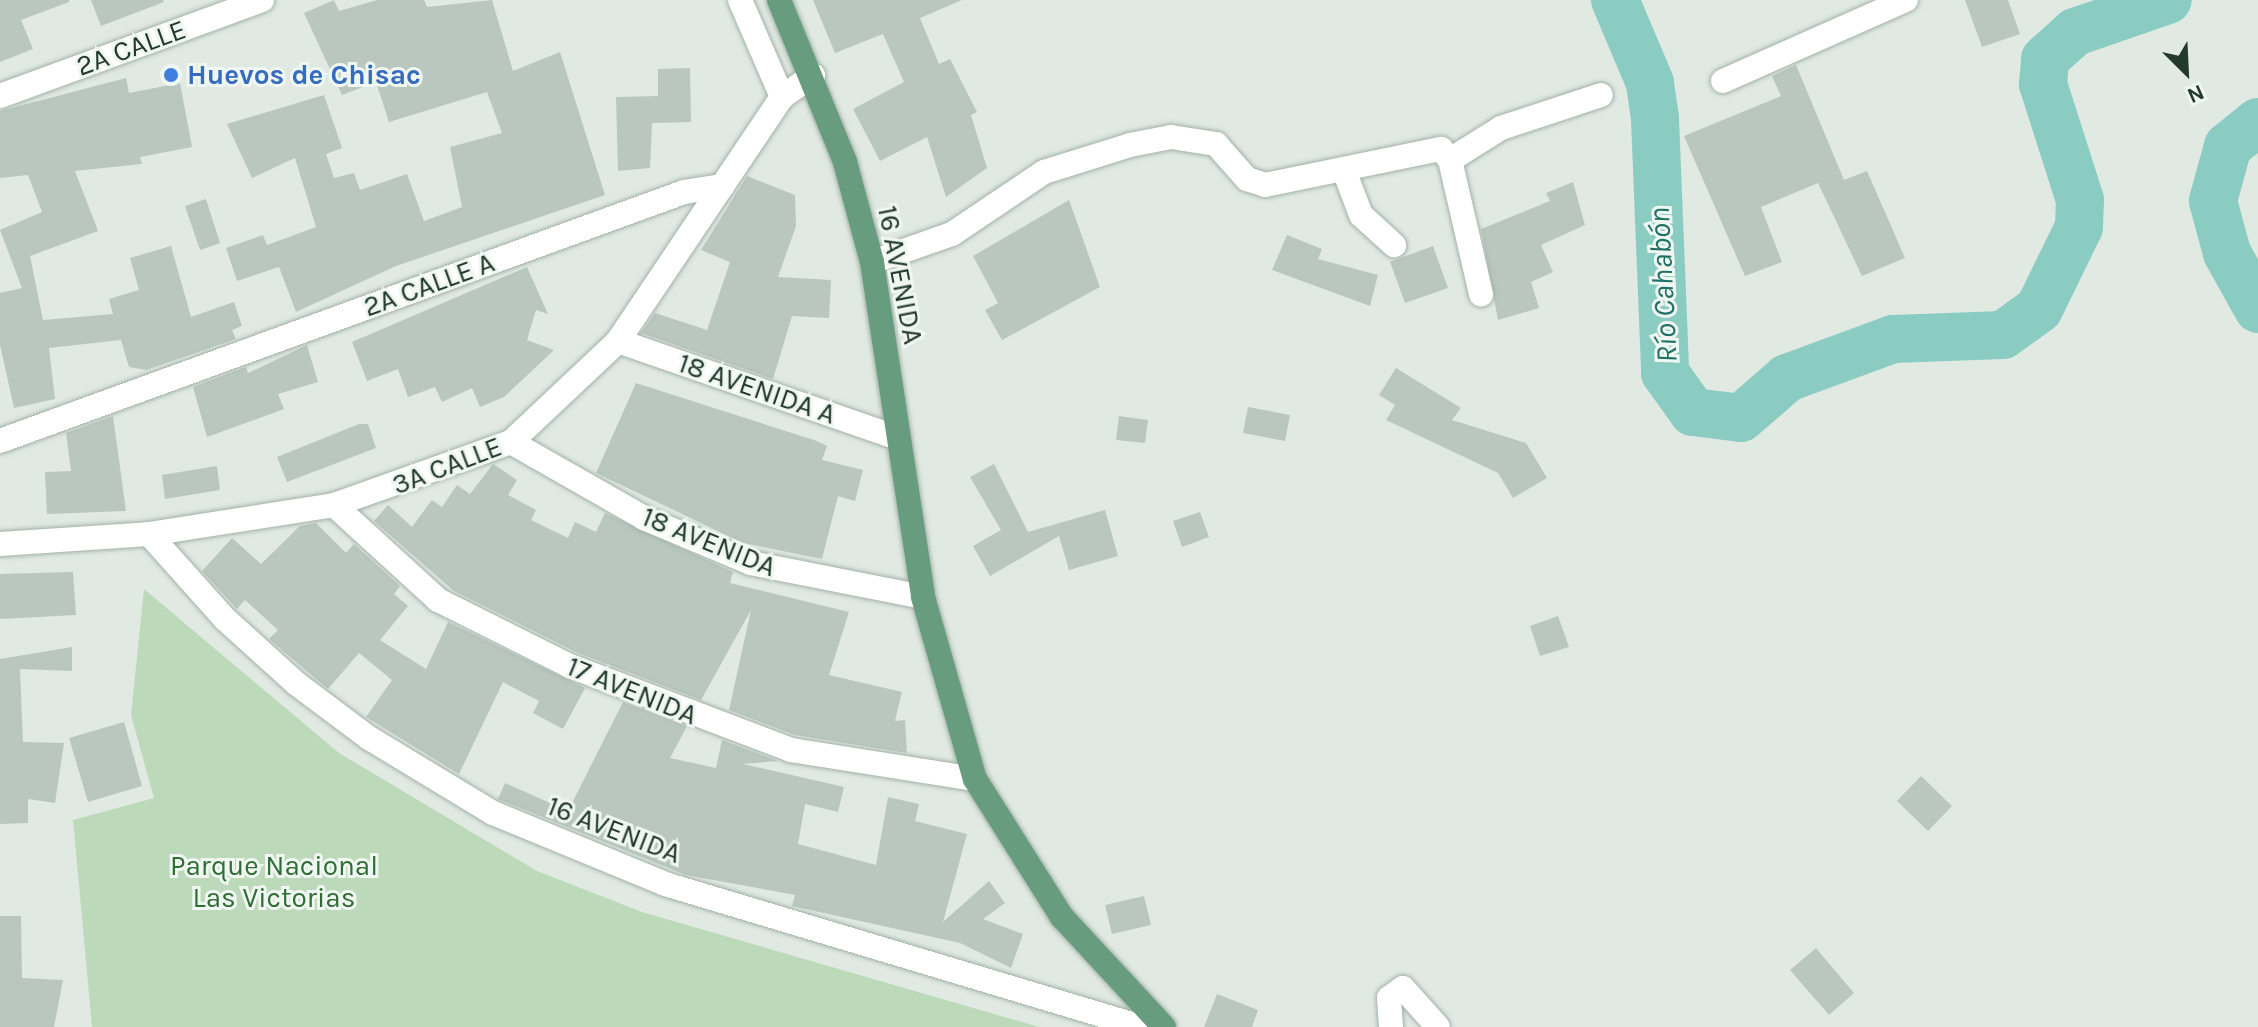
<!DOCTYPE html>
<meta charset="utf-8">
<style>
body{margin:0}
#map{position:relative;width:2258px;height:1027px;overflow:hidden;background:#e0eae3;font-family:Karla,sans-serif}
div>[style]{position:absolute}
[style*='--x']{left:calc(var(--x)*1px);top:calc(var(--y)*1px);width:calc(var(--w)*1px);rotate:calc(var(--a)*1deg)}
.green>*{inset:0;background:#bcdaba}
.river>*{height:48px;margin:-24px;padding:0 24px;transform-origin:24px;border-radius:24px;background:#8bccc2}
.building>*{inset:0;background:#b9c7be}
.roads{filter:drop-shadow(0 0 2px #a3b1a8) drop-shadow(0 0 2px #a3b1a8)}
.minor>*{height:24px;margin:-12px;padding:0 12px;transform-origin:12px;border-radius:12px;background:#fff}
.major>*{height:24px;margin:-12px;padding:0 12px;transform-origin:12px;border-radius:12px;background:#679d7e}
.dots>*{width:22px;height:22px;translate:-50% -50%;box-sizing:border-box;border:4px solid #f0f7f2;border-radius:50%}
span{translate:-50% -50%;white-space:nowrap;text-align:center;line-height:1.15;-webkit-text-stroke:6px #f0f7f2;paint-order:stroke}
.street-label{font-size:28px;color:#22392c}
.shop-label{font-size:28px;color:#366cbe;font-weight:700}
.left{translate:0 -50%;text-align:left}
.park-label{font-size:28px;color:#2f6d34}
.water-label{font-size:30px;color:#207165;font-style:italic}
.north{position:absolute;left:2146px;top:32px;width:80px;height:80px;-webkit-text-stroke:6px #f0f7f2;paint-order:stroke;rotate:156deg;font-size:22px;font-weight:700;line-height:32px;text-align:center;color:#22392c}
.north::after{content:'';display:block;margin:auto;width:28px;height:36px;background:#22392c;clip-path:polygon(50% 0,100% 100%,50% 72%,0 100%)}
</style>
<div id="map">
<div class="green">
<div style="clip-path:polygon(144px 589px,339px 753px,537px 871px,642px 912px,1039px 1027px,92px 1027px,73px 820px,154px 798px,131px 715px)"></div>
</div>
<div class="river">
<div style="--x:1615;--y:0;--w:90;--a:67.1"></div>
<div style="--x:1650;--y:83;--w:36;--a:82"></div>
<div style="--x:1655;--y:119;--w:254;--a:87.7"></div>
<div style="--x:1665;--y:373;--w:48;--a:54.3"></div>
<div style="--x:1693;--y:412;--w:48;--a:7.1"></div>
<div style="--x:1741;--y:418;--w:61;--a:-41"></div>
<div style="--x:1787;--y:378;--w:113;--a:-20.2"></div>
<div style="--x:1893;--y:339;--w:110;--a:-2.1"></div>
<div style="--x:2003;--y:335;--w:44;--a:-35.8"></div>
<div style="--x:2039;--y:309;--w:91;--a:-64"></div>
<div style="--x:2079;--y:227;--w:27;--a:-88"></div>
<div style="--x:2080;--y:200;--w:122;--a:-107.7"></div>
<div style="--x:2043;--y:84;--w:25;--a:-85"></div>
<div style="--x:2045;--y:59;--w:40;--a:-42"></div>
<div style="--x:2075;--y:32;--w:98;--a:-19"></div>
<div style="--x:2258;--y:122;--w:38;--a:141"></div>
<div style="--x:2228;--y:146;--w:57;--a:105.3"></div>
<div style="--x:2213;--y:201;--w:54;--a:74.9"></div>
<div style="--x:2227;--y:253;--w:64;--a:61"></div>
</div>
<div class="building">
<div style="clip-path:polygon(0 0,69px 0,69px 2px,21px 20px,33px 49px,0 62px)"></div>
<div style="clip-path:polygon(91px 0,163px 0,164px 2px,101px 26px)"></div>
<div style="clip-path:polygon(334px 0,339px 11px,377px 0,424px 0,427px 7px,492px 0,513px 71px,560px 52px,605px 195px,396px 266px,296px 312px,279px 267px,237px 281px,226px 248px,263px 235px,267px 245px,316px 227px,295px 158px,252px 178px,227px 124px,324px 95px,342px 148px,326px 154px,334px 178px,354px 173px,360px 190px,407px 174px,424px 221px,462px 207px,450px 147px,502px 133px,487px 92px,389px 122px,376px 82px,342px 95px,304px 13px)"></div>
<div style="clip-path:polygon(813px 0,962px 0,920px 18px,939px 64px,950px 59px,977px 112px,971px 115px,987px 168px,946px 197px,927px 137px,880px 161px,853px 109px,904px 82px,883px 34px,835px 53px)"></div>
<div style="clip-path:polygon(1965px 0,2008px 0,2020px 34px,1982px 47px)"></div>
<div style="clip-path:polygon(1796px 65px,1844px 180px,1867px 171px,1905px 258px,1862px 276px,1818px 183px,1761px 207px,1782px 262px,1745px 276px,1684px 136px,1781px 96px,1772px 76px)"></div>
<div style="clip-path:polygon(690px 68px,691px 122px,652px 123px,650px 168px,618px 171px,616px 97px,658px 96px,658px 69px)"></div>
<div style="clip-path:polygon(126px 78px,129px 93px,180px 83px,192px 147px,140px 157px,142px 164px,75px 171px,98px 231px,30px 256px,43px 320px,113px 314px,109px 299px,139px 290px,130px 258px,171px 246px,191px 317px,234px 302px,242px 326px,232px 330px,236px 339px,146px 370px,129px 367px,121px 340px,49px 348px,55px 399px,14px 408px,0 345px,0 293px,22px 288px,0 230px,42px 212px,28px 175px,0 178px,0 111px)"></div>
<div style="clip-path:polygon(747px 176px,795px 195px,796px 226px,778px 277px,831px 280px,829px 318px,792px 316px,773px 379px,641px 333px,655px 313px,707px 330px,730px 262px,701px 250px)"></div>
<div style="clip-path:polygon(1573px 182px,1585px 225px,1541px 245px,1553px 272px,1531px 282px,1539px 308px,1498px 320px,1481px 229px,1550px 201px,1546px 193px)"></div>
<div style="clip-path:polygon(206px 199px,220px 243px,200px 250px,185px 206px)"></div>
<div style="clip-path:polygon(1069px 200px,1100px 287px,1002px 340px,985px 310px,998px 303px,973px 256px)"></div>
<div style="clip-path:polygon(1287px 235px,1322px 249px,1318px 259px,1378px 275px,1370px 306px,1272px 270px)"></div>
<div style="clip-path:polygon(1433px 246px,1448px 288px,1405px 303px,1390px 262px)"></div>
<div style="clip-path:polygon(527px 267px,548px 314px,536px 310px,527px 340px,554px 350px,504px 397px,480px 407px,472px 388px,442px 402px,435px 387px,408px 397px,398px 369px,367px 381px,352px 342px)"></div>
<div style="clip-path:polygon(307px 345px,318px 382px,278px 394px,284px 409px,207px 437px,193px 387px,246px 367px,248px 373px)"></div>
<div style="clip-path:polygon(1396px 368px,1461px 408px,1452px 420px,1526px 443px,1547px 478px,1513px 498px,1498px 473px,1386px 420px,1395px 405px,1379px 395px)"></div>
<div style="clip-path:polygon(636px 383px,817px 441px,827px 446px,822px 460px,863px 470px,855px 501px,838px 496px,822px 559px,743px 543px,596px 473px)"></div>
<div style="clip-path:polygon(1248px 407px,1290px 415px,1285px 441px,1243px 433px)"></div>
<div style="clip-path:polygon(113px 416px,126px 511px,47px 514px,45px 472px,71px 471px,66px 433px)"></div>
<div style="clip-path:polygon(1119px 416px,1148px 420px,1145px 443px,1116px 440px)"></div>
<div style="clip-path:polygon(359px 424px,368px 424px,376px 448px,287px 482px,277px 457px)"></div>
<div style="clip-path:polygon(493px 464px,517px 480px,508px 495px,536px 510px,531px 520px,568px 538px,575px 522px,596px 532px,605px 513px,733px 572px,730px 583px,849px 612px,829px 675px,902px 692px,895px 721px,905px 720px,907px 753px,795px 735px,729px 710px,751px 610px,701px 700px,576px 652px,454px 591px,374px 521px,388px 505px,412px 527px,432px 500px,442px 507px,457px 485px,470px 494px)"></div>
<div style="clip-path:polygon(994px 464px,1028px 532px,1105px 510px,1118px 556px,1069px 570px,1059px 536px,990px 576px,973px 546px,1001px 530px,970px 477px)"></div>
<div style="clip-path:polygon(217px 466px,220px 490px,165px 499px,162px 475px)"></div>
<div style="clip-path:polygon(1200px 512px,1209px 537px,1182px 547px,1173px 521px)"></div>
<div style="clip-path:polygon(316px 523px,346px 553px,354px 544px,400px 586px,394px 594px,408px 606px,380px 640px,426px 669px,448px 622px,585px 688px,563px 729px,533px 713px,539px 701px,503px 682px,459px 774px,366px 717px,392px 680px,359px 653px,328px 689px,269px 639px,278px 630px,245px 600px,237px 609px,202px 571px,232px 538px,261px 564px,300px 526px)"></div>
<div style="clip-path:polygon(73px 572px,76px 615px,0 619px,0 574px)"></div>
<div style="clip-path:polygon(1558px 616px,1569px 647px,1540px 656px,1530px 626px)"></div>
<div style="clip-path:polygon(72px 647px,72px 671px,20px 669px,23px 742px,64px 743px,55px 803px,28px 799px,28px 823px,0 824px,0 659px)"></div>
<div style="clip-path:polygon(623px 702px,687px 726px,670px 758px,716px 768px,722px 740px,778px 761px,743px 764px,844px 787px,838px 812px,805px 804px,798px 844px,876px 865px,888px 797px,919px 804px,915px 821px,967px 834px,943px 922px,989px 881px,1005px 903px,983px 919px,1023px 934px,1011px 968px,960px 943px,792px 906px,795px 895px,686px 875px,498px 799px,505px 783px,568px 811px)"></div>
<div style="clip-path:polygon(124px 722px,142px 786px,88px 802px,69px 738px)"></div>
<div style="clip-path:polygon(1921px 776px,1952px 806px,1928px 831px,1897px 801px)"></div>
<div style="clip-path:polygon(1144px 896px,1151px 925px,1112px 934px,1105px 905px)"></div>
<div style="clip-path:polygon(0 916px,21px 916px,22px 978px,63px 980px,54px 1027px,0 1027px)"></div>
<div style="clip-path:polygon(1816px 948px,1854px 993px,1829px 1015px,1790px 970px)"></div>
<div style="clip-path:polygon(1217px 994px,1258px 1010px,1252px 1027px,1204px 1027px)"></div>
</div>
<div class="roads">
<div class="minor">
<div style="--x:740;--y:0;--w:106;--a:66.6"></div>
<div style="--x:1723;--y:81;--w:200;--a:-23.9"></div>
<div style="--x:0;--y:96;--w:279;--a:-20.1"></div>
<div style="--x:1450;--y:160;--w:60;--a:-32.1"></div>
<div style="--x:1501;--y:128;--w:105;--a:-18.3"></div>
<div style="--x:1345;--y:173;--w:45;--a:69.1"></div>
<div style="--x:1361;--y:215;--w:45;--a:42.3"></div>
<div style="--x:872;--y:262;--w:85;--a:-19.3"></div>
<div style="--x:952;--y:234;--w:111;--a:-34"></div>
<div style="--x:1044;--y:172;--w:90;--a:-17.4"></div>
<div style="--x:1130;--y:145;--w:42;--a:-11"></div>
<div style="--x:1171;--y:137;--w:46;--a:8.8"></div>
<div style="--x:1216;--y:144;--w:47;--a:48.5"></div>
<div style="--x:1247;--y:179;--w:19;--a:18"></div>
<div style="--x:1265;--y:185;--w:180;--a:-11.6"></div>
<div style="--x:1441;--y:149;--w:14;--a:51"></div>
<div style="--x:1450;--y:160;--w:138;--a:77"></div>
<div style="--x:618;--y:341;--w:294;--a:19.1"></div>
<div style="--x:0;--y:441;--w:728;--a:-20"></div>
<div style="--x:684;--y:192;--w:39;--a:-9"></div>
<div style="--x:511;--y:442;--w:153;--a:29.7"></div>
<div style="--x:644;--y:518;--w:116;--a:22.8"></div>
<div style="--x:751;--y:563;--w:175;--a:11.2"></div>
<div style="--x:334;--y:505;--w:141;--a:42.4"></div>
<div style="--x:438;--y:600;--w:148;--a:26.6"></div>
<div style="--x:570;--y:666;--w:236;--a:20.8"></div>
<div style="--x:791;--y:750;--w:186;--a:9"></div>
<div style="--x:149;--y:534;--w:114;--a:48.2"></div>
<div style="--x:225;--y:619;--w:97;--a:42.1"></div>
<div style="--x:297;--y:684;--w:90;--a:36.9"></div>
<div style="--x:369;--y:738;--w:145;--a:31.2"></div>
<div style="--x:493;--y:813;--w:186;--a:22.4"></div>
<div style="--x:665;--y:884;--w:498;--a:16.7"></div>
<div style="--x:0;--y:544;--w:149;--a:-3.8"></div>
<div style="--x:149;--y:534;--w:187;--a:-8.9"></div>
<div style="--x:334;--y:505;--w:188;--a:-19.6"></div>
<div style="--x:511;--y:442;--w:147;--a:-43.3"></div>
<div style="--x:618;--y:341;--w:294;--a:-56.1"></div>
<div style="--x:782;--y:97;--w:38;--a:-35"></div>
<div style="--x:1391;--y:1027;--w:29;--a:-94"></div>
<div style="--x:1389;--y:998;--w:17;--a:-36"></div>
<div style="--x:1403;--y:988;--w:52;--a:48.1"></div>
</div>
<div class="major">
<div style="--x:779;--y:0;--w:175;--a:67.8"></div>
<div style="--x:845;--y:162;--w:104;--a:74.9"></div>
<div style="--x:872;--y:262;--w:339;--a:81.3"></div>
<div style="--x:923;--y:597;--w:189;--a:74.1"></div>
<div style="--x:975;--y:779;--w:163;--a:57.8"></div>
<div style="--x:1062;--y:917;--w:150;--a:47.2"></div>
</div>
</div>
<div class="dots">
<div style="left:171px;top:75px;background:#3f7fe0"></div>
</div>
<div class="street-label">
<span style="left:131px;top:48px;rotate:-20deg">2A CALLE</span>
<span style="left:900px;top:275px;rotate:79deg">16 AVENIDA</span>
<span style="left:429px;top:285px;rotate:-20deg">2A CALLE A</span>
<span style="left:757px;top:389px;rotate:19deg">18 AVENIDA A</span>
<span style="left:447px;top:466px;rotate:-21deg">3A CALLE</span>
<span style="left:709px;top:542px;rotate:22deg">18 AVENIDA</span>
<span style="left:632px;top:691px;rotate:22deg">17 AVENIDA</span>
<span style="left:614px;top:830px;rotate:21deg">16 AVENIDA</span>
</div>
<div class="shop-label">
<span class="left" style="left:187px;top:75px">Huevos de Chisac</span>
</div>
<div class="park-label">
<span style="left:274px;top:882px">Parque Nacional<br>Las Victorias</span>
</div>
<div class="water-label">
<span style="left:1663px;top:285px;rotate:-93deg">Río Cahabón</span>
</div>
<div class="north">N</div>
</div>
